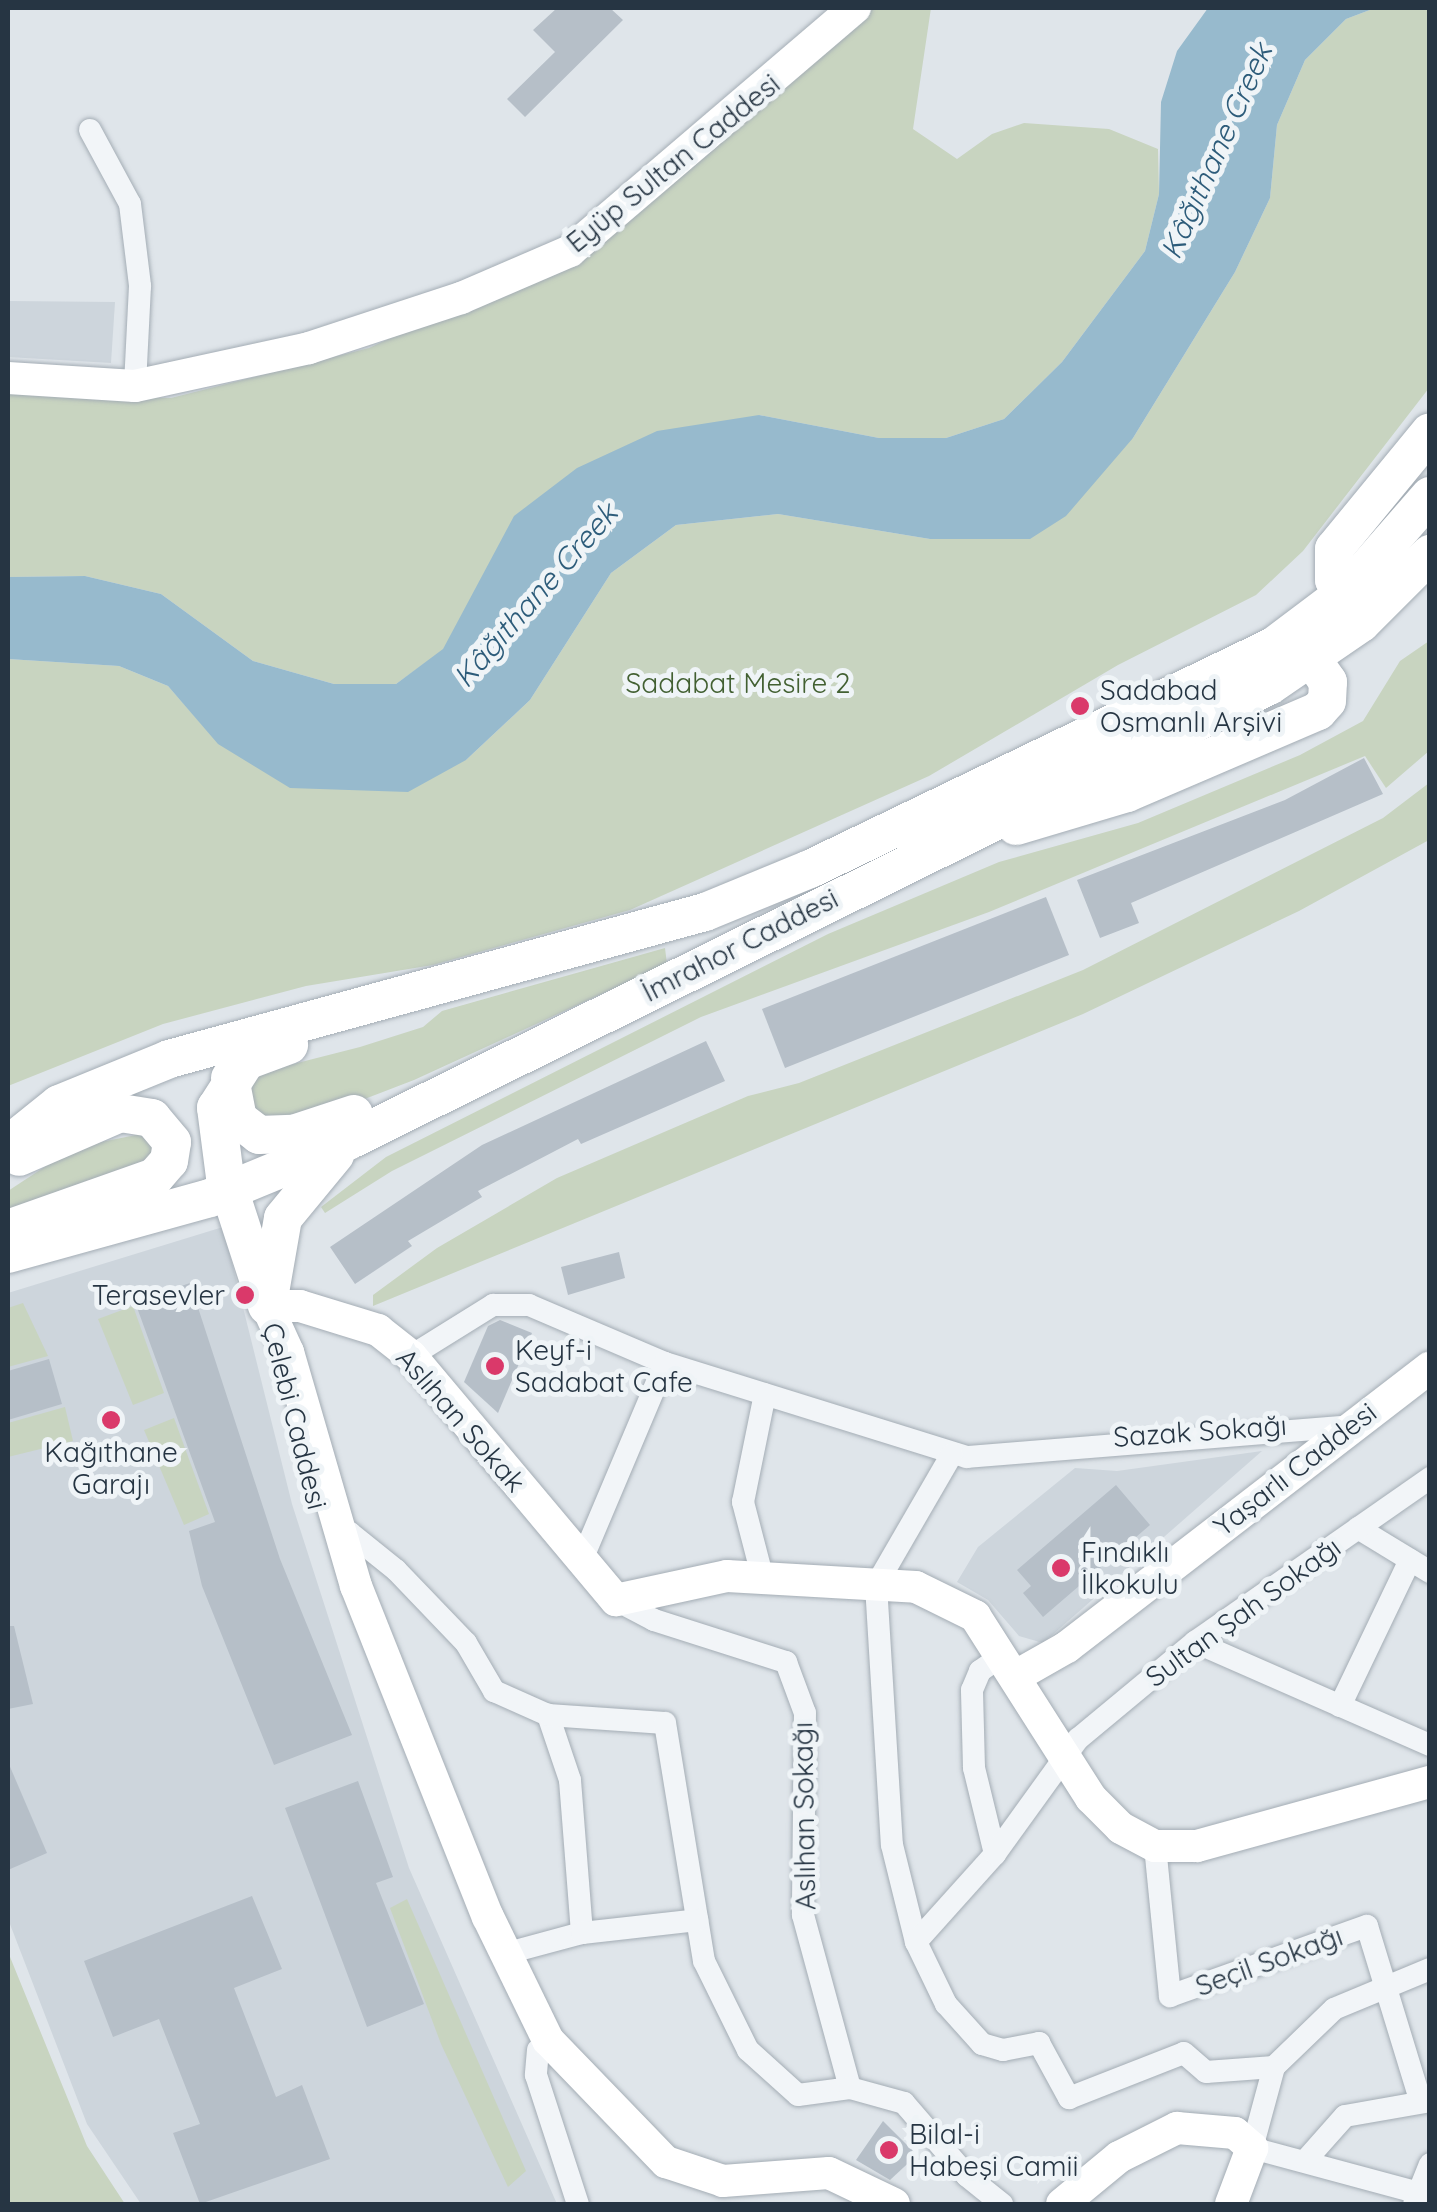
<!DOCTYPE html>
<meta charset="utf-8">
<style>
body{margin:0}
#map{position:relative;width:1437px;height:2212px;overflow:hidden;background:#dfe5ea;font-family:Quicksand,sans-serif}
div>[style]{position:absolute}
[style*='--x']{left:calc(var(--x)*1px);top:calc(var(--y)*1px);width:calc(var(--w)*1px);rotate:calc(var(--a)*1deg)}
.built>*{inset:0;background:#cdd5dc}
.green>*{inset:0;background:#c8d4c0}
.water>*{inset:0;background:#97bacd}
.building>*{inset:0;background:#b6bfc8}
.roads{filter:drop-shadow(0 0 2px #a4adb5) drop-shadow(0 0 2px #a4adb5)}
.street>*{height:22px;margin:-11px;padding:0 11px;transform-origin:11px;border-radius:11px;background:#f2f5f8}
.secondary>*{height:32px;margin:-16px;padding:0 16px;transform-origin:16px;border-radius:16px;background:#fff}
.primary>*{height:38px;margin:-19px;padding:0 19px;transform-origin:19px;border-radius:19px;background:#fff}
.dots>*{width:28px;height:28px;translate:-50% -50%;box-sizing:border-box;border:5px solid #eff4f7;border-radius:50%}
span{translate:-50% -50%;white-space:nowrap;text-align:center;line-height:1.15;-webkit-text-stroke:10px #eff4f7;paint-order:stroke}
.street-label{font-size:28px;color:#263543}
.park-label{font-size:28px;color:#426032}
.poi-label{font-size:28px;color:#263543}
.left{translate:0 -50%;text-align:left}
.right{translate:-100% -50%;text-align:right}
.water-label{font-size:30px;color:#2d5c7a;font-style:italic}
.frame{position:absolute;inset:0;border:10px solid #263543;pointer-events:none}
</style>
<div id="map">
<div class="built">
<div style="clip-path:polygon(8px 301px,115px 302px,111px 363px,8px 357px)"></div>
<div style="clip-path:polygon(223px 1227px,292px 1504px,409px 1868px,557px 2204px,141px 2204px,87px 2124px,8px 1919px,8px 1293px)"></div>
<div style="clip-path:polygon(1262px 1451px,1043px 1643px,1019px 1636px,988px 1600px,957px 1582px,978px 1547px,1075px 1468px,1117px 1471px)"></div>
</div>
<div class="green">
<div style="clip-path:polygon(860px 8px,931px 8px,913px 129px,957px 159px,992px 134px,1024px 123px,1109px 129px,1158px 149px,1159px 194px,1145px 251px,1062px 362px,1004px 419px,946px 438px,879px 438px,759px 415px,475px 594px,443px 650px,396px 684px,334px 684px,253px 661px,161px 594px,85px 576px,8px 577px,8px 393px,171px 398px,369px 348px,579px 251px)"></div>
<div style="clip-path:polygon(1375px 8px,1429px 8px,1429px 388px,1303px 551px,1256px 595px,1118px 665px,929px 776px,630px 910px,433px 965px,306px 986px,163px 1024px,8px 1086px,8px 659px,119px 666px,168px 686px,219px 744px,466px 760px,530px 700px,611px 573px,676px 525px,778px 514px,930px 539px,1133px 438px,1235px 272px,1270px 198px,1277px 125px,1305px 60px,1346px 19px)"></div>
<div style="clip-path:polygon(1429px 641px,1429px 751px,1386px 788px,1365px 756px,989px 912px,701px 1017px,392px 1171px,325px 1213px,321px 1207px,386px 1157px,828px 934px,999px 862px,1138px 823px,1300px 755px,1363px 721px,1400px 661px)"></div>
<div style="clip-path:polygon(1429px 783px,1429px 840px,1299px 911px,1083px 1014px,373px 1306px,373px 1295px,437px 1248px,557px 1178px,748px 1096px,799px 1083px,1083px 970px,1383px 818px)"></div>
<div style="clip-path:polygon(665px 948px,667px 964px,414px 1080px,323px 1115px,258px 1122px,248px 1093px,258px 1073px,360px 1047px,423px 1027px,442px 1011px)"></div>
<div style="clip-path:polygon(141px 1134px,151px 1139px,159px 1159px,8px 1221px,8px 1191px,49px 1164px,96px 1143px)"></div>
<div style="clip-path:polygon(23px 1303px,48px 1356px,8px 1367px,8px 1308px)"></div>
<div style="clip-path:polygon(133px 1306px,164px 1393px,133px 1405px,98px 1319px)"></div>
<div style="clip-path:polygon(65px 1407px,73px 1441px,8px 1457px,8px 1423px)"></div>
<div style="clip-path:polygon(174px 1418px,209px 1514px,184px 1525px,144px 1430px)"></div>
<div style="clip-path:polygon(407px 1899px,526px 2171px,508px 2187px,441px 2044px,390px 1908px)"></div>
<div style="clip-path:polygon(8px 1952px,87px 2146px,125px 2204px,8px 2204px)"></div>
</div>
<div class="water">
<div style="clip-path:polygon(1208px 8px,1375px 8px,1346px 19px,1305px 60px,1277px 125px,1270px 198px,1235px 272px,1133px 438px,1066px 516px,1030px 539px,930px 539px,778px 514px,676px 525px,611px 573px,530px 700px,466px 760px,408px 792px,290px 788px,218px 744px,168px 686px,119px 666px,8px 659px,8px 577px,85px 576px,161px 594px,253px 661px,334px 684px,396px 684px,443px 649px,514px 516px,577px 468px,657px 431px,759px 415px,879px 438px,946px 438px,1004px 419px,1062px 362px,1145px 251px,1159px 194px,1161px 102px,1177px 51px)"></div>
</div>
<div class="building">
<div style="clip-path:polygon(557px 8px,610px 8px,623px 20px,525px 117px,507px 99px,555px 52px,533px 30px)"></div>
<div style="clip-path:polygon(1364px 758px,1383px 794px,1131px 903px,1139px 923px,1100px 938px,1077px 880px,1285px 800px)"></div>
<div style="clip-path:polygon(1046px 897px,1069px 955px,785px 1068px,762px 1009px)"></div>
<div style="clip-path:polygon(706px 1041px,725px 1081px,581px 1144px,578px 1139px,478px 1191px,482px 1197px,408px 1241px,412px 1246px,355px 1284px,330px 1247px,482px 1145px)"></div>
<div style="clip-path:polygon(619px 1252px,625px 1278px,568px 1295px,561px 1267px)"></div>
<div style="clip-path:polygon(190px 1283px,280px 1559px,352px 1735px,274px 1765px,202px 1586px,189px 1531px,215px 1522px,135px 1302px)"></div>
<div style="clip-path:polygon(500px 1320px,532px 1333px,498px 1413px,464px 1382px,488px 1326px)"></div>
<div style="clip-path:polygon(49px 1359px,62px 1404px,8px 1420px,8px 1371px)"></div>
<div style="clip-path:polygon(1116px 1485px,1150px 1525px,1043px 1617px,1023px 1593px,1031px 1586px,1017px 1570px)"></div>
<div style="clip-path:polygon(8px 1626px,14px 1626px,33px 1704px,8px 1709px)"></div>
<div style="clip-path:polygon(8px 1762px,47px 1853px,8px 1870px)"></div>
<div style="clip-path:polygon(358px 1781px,393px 1877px,376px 1883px,424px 2004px,367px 2027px,285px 1808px)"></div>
<div style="clip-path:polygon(252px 1896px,282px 1969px,234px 1988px,276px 2097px,302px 2085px,330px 2159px,200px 2204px,173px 2133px,200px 2124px,159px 2019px,113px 2037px,84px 1961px)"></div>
<div style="clip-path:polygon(883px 2121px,917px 2155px,890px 2180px,856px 2160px)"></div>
</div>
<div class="roads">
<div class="street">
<div style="--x:90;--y:130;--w:84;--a:61.6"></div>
<div style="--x:130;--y:204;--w:83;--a:83"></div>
<div style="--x:140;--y:286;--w:100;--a:92.9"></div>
<div style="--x:411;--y:1356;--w:97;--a:-31.9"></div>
<div style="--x:493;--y:1305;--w:36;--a:0"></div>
<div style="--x:529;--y:1305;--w:148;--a:23.1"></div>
<div style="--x:665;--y:1363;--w:316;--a:17.3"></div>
<div style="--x:967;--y:1457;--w:383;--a:-4.6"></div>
<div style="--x:952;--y:1454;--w:151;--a:120.1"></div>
<div style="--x:876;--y:1585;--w:260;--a:86.5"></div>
<div style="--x:892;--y:1845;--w:100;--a:76.1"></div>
<div style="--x:916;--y:1942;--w:69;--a:64.2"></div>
<div style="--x:946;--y:2004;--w:54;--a:48"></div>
<div style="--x:982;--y:2044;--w:22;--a:16"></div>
<div style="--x:1003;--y:2050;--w:37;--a:-11"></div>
<div style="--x:1039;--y:2043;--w:63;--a:61.4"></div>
<div style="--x:1069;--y:2098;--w:123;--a:-21.4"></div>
<div style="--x:1184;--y:2053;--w:29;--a:41"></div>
<div style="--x:1206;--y:2072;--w:68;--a:-4.2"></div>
<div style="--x:1358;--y:1528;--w:84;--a:31.4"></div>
<div style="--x:337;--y:1533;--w:13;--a:0"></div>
<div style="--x:350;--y:1533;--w:59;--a:38.8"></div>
<div style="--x:396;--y:1570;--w:101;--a:46.2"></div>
<div style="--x:466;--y:1643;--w:56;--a:59.7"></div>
<div style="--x:494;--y:1691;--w:59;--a:24"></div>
<div style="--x:581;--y:1562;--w:216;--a:-67.1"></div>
<div style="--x:763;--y:1579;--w:80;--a:-104.6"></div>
<div style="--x:743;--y:1502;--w:110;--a:-78.5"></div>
<div style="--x:616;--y:1600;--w:43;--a:27.8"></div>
<div style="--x:654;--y:1620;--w:139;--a:17.7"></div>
<div style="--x:786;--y:1662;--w:54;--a:69.6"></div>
<div style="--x:805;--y:1713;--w:202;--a:90.6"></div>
<div style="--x:803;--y:1915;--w:179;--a:74.8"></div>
<div style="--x:1195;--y:1642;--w:257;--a:23.7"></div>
<div style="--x:1340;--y:1706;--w:162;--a:-64.4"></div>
<div style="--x:1155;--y:1846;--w:151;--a:84.3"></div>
<div style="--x:1170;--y:1996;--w:209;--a:-19.6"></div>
<div style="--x:1367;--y:1926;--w:181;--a:73"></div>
<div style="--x:995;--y:1854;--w:89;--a:-103.7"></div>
<div style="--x:974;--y:1768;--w:78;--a:-91.5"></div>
<div style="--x:972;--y:1690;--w:21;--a:-67"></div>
<div style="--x:980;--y:1671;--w:28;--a:-35"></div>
<div style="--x:582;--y:1933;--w:153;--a:-94.5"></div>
<div style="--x:570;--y:1780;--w:69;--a:-108.7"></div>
<div style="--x:548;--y:1715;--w:117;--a:3.9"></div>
<div style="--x:665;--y:1723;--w:241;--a:80.7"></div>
<div style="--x:704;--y:1961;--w:99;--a:63.7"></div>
<div style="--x:748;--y:2050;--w:67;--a:42"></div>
<div style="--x:798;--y:2095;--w:52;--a:-7.7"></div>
<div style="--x:850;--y:2088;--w:56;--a:15.5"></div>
<div style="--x:904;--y:2103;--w:96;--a:49.2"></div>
<div style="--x:967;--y:2176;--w:45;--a:38.7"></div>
<div style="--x:916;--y:1942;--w:118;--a:-48.1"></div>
<div style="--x:995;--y:1854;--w:142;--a:-54.2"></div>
<div style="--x:1078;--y:1739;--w:152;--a:-39.7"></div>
<div style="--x:1195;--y:1642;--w:287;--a:-34.9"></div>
<div style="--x:504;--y:1954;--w:81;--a:-15.1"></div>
<div style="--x:582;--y:1933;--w:116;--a:-6.4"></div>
<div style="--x:1430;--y:1969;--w:104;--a:157.4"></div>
<div style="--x:1334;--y:2009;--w:83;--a:136"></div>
<div style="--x:1274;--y:2067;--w:84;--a:105.2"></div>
<div style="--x:1252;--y:2148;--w:184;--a:15.1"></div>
<div style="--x:538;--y:2050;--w:25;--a:95"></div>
<div style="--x:536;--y:2075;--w:136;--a:72"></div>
<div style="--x:1305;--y:2161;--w:60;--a:-48.4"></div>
<div style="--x:1345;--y:2116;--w:86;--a:-10"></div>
<div style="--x:1414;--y:2204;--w:43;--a:-68.2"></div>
</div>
<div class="secondary">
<div style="--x:8;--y:378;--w:127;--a:3.6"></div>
<div style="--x:135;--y:386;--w:178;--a:-12.3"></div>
<div style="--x:309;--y:348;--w:160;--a:-18.2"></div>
<div style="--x:461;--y:298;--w:119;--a:-23.3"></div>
<div style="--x:570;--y:251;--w:375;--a:-40.5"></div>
<div style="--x:267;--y:1306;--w:33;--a:0"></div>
<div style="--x:300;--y:1306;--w:82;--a:17.1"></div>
<div style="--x:378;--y:1330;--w:42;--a:38.2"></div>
<div style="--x:411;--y:1356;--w:319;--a:50"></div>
<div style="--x:616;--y:1600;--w:114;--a:-12.2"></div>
<div style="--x:727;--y:1576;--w:189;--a:3.3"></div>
<div style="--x:916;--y:1587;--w:66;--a:26.2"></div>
<div style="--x:975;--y:1616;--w:216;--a:57.5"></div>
<div style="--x:1091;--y:1798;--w:42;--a:45"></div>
<div style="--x:1121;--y:1828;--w:38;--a:28"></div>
<div style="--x:1155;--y:1846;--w:42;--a:0"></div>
<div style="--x:1197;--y:1846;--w:242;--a:-15.4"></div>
<div style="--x:267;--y:1306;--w:51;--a:65.5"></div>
<div style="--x:288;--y:1352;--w:244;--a:73.8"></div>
<div style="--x:356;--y:1586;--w:356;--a:68.3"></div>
<div style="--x:488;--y:1917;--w:137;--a:64"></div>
<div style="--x:548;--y:2040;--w:170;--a:46"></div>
<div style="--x:666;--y:2162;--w:60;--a:18.4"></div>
<div style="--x:723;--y:2181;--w:106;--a:-4.3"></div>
<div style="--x:829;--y:2173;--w:72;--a:25.5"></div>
<div style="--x:1016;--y:1676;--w:59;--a:-29.6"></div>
<div style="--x:1067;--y:1647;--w:458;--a:-37.6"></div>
<div style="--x:1062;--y:2204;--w:74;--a:-39.5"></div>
<div style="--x:1119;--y:2157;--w:65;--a:-26.6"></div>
<div style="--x:1177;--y:2128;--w:58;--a:4.9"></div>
<div style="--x:1235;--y:2133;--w:23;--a:41"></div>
<div style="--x:1231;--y:2204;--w:60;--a:-69.4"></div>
</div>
<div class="primary">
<div style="--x:1364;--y:605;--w:39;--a:-140"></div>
<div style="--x:1334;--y:580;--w:31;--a:-90"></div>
<div style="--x:1334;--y:549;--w:151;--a:-50.6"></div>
<div style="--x:1016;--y:826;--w:116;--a:-16.6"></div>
<div style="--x:1127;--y:793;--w:208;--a:-23.2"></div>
<div style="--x:1318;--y:711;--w:13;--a:-48"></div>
<div style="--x:1327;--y:701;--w:19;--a:-87"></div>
<div style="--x:1328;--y:682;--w:28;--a:-125"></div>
<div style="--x:1312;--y:659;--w:25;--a:-153"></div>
<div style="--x:230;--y:1078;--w:42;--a:79"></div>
<div style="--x:238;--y:1119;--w:26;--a:37"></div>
<div style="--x:259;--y:1135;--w:34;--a:-2"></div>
<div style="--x:293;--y:1134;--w:64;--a:-18.2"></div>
<div style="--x:8;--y:1145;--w:65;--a:-38.8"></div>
<div style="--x:59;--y:1104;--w:119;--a:-22.2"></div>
<div style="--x:169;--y:1059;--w:556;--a:-15.34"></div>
<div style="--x:705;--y:912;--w:113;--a:-22.3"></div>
<div style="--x:810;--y:869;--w:515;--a:-25.67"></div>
<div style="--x:1274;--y:646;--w:91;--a:-37"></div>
<div style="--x:1347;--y:591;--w:126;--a:-48.9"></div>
<div style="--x:8;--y:1229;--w:156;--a:-19.5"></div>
<div style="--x:155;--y:1177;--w:21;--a:-49"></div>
<div style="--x:169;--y:1161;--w:19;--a:-81"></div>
<div style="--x:172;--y:1142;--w:31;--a:-130"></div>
<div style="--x:152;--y:1118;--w:32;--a:-171"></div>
<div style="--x:120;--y:1113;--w:110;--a:156.5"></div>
<div style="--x:8;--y:1254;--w:210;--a:-15.5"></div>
<div style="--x:210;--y:1198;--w:149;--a:-22.4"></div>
<div style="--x:348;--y:1141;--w:1027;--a:-26.29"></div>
<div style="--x:1269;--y:686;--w:112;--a:-34.4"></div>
<div style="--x:1361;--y:623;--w:98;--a:-45"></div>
<div style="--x:268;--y:1304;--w:87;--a:-80.1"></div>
<div style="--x:283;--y:1218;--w:82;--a:-50.5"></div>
<div style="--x:267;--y:1306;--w:136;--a:-108"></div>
<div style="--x:225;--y:1177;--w:70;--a:-97.4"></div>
<div style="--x:216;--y:1108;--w:56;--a:-57.4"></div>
<div style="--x:246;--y:1061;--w:46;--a:-20.4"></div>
</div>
</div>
<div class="dots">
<div style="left:1080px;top:706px;background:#da396a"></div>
<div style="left:245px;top:1295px;background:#da396a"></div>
<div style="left:495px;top:1366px;background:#da396a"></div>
<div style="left:111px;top:1420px;background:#da396a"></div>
<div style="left:1061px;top:1568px;background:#da396a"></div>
<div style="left:889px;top:2150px;background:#da396a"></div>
</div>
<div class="street-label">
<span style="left:673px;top:163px;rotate:-39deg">Eyüp Sultan Caddesi</span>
<span style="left:740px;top:945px;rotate:-27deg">İmrahor Caddesi</span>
<span style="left:295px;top:1416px;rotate:76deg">Çelebi Caddesi</span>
<span style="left:461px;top:1420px;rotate:49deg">Aslıhan Sokak</span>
<span style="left:1200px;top:1431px;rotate:-4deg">Sazak Sokağı</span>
<span style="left:1295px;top:1469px;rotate:-38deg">Yaşarlı Caddesi</span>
<span style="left:1243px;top:1612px;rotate:-36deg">Sultan Şah Sokağı</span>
<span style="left:804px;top:1816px;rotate:-91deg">Aslıhan Sokağı</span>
<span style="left:1269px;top:1961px;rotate:-20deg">Seçil Sokağı</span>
</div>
<div class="park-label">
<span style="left:738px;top:683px">Sadabat Mesire 2</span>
</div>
<div class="poi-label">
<span class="left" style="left:1100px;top:706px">Sadabad<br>Osmanlı Arşivi</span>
<span class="right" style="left:225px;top:1295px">Terasevler</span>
<span class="left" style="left:515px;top:1366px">Keyf-i<br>Sadabat Cafe</span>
<span style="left:111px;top:1468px">Kağıthane<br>Garajı</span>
<span class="left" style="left:1081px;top:1568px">Fındıklı<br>İlkokulu</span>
<span class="left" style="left:909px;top:2150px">Bilal-i<br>Habeşi Camii</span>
</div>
<div class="water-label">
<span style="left:1216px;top:151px;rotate:-66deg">Kâğıthane Creek</span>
<span style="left:535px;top:595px;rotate:-49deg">Kâğıthane Creek</span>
</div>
<div class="frame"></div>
</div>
